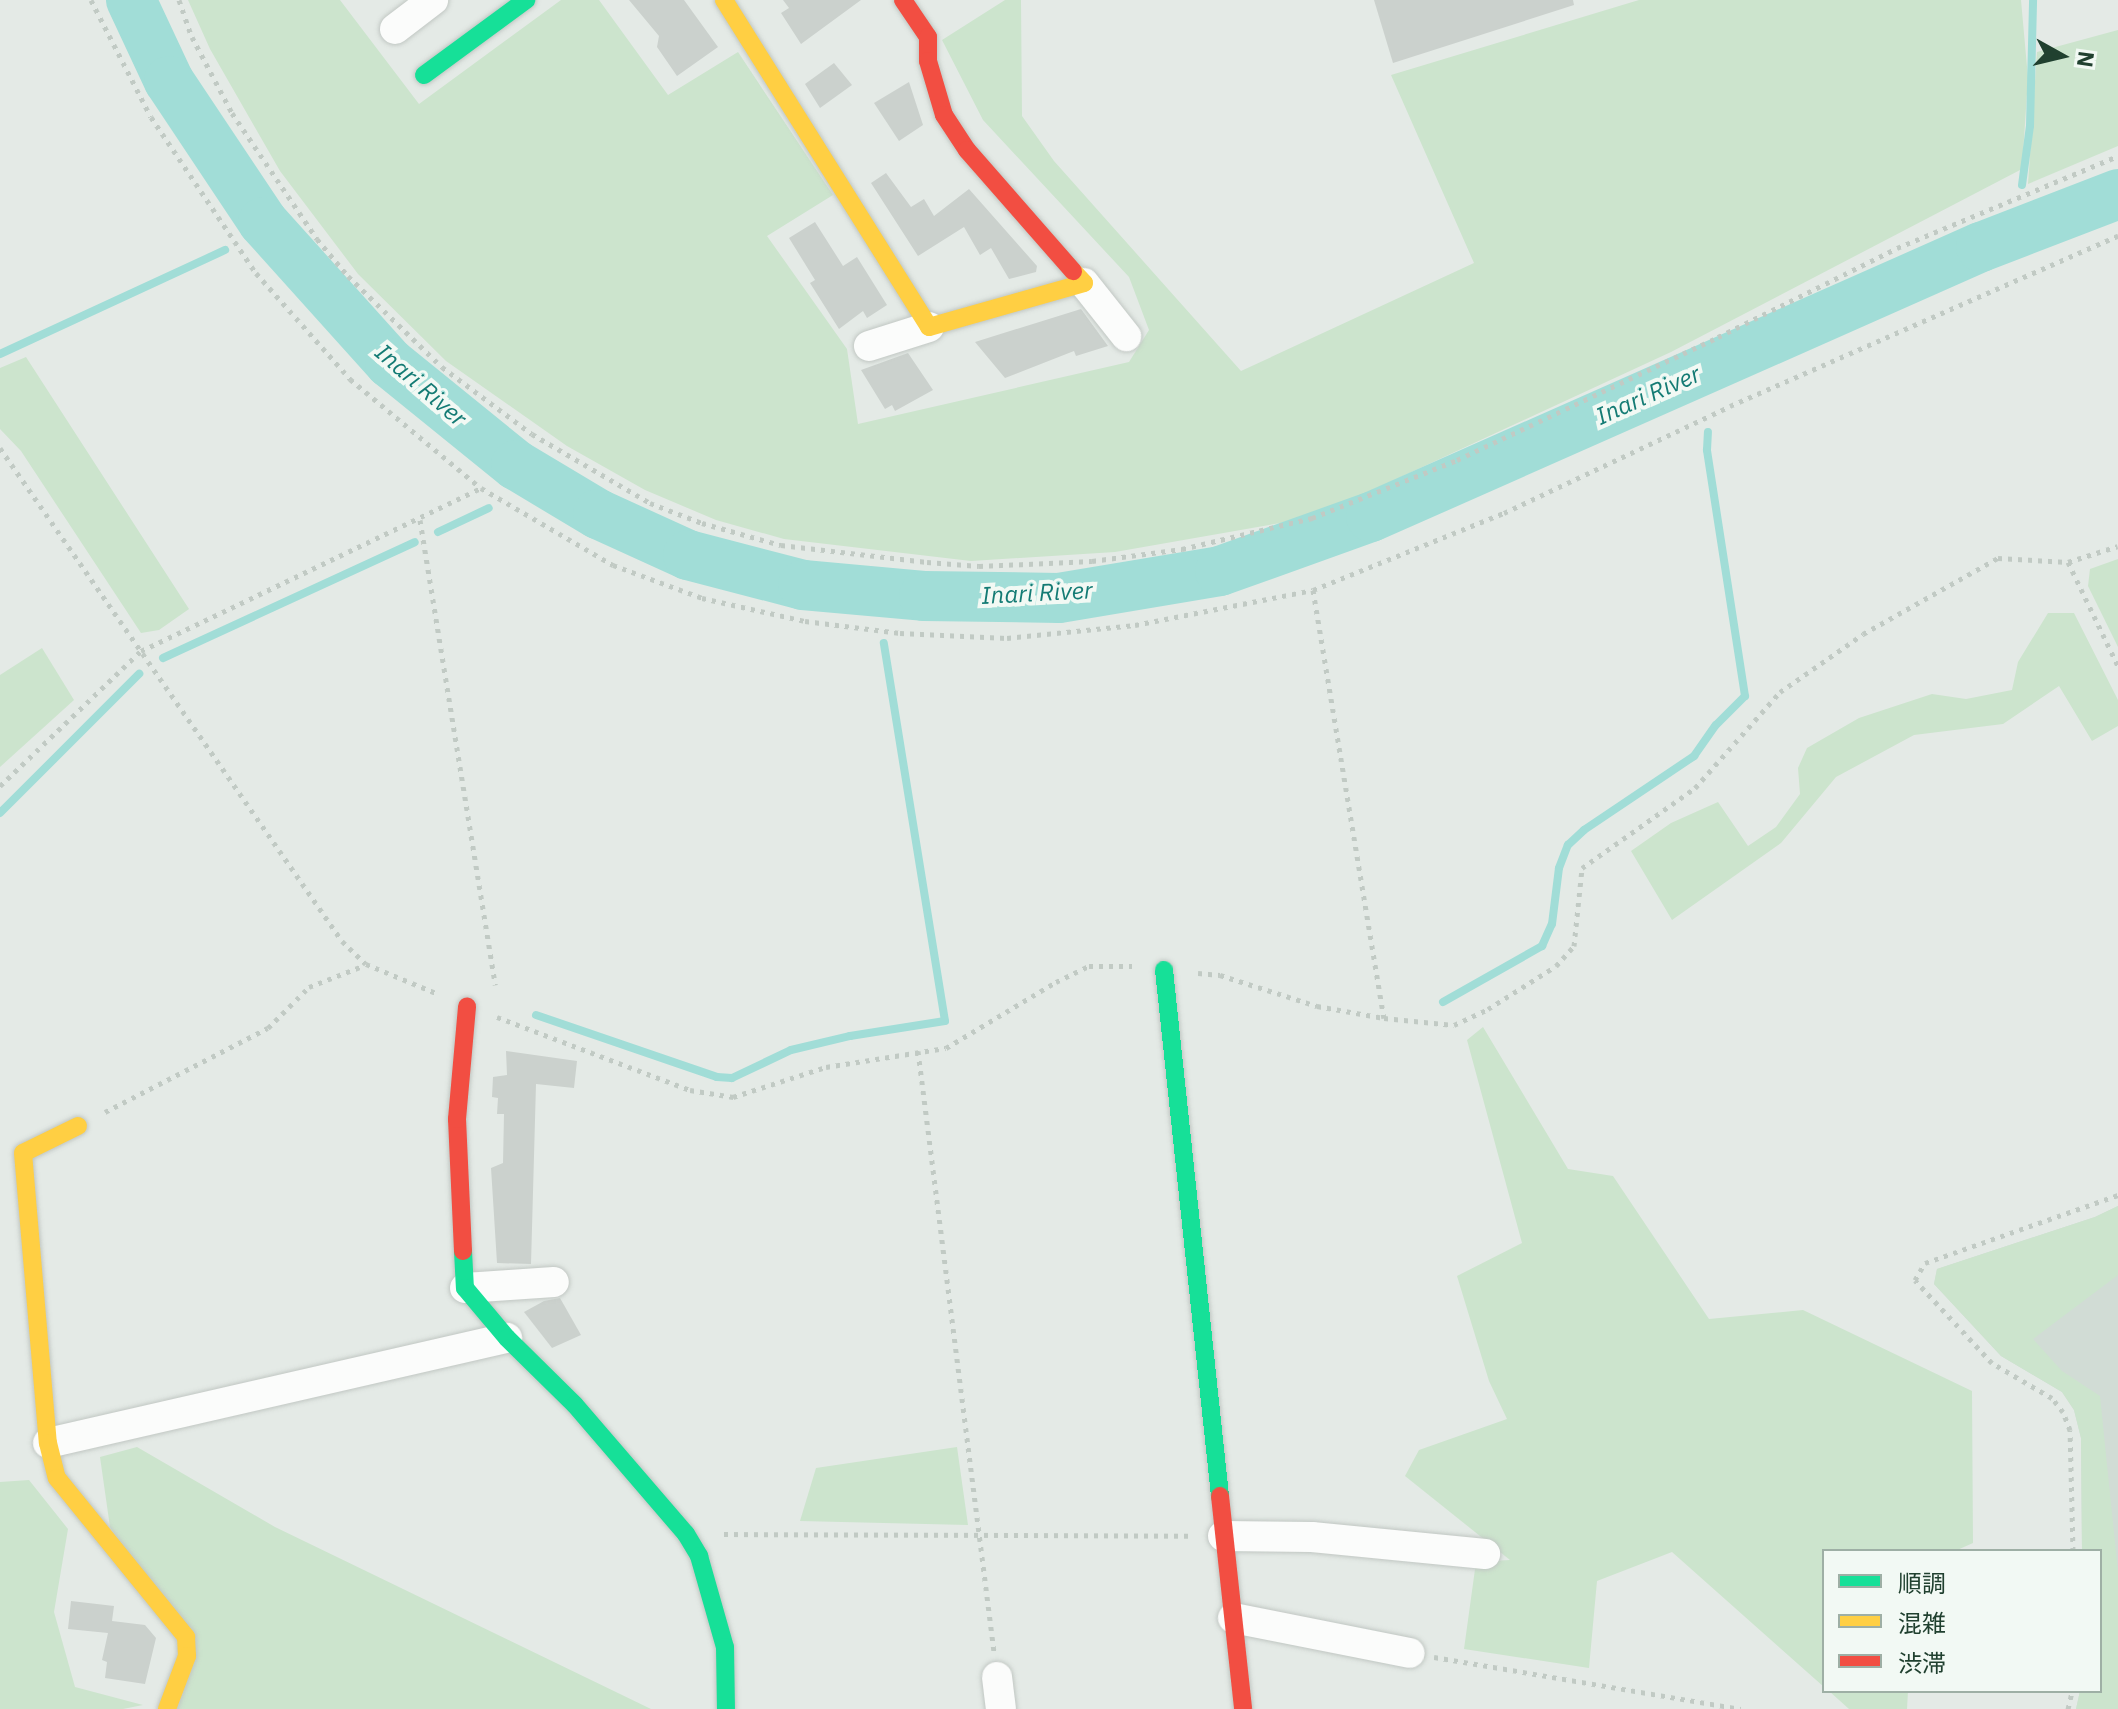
<!DOCTYPE html>
<meta charset="utf-8">
<style>
body{margin:0}
#map{position:relative;width:2118px;height:1709px;overflow:hidden;background:#e4eae6;font-family:"IBM Plex Sans","Noto Sans JP",sans-serif}
div>[style]{position:absolute}
[style*='--x']{left:calc(var(--x)*1px);top:calc(var(--y)*1px);width:calc(var(--w)*1px);rotate:calc(var(--a)*1deg)}
.built>*{inset:0;background:#d1dcd5}
.green>*{inset:0;background:#cce4cd}
.stream>*{height:8px;margin:-4px;padding:0 4px;transform-origin:4px;border-radius:4px;background:#a1ddd7}
.river>*{height:50px;margin:-25px;padding:0 25px;transform-origin:25px;border-radius:25px;background:#a1ddd7}
.building>*{inset:0;background:#cbd1cd}
.path>*{height:5px;margin-top:-2.5px;transform-origin:0;background:repeating-linear-gradient(90deg,#c1cac4 0 4px,transparent 0 10px)}
.roads{filter:drop-shadow(0 0 2px #c1c7c3) drop-shadow(0 0 2px #c1c7c3)}
.street>*{height:30px;margin:-15px;padding:0 15px;transform-origin:15px;border-radius:15px;background:#fbfcfb}
.fast>*{height:18px;margin:-9px;padding:0 9px;transform-origin:9px;border-radius:9px;background:#16e098}
.slow>*{height:18px;margin:-9px;padding:0 9px;transform-origin:9px;border-radius:9px;background:#ffcf43}
.jam>*{height:18px;margin:-9px;padding:0 9px;transform-origin:9px;border-radius:9px;background:#f24e42}
span{translate:-50% -50%;white-space:nowrap;text-align:center;line-height:1.15;-webkit-text-stroke:8px #f2f9f4;paint-order:stroke}
.water-label{font-size:24px;color:#147b74;font-style:italic}
.legend{position:absolute;left:1822px;top:1549px;width:280px;height:144px;box-sizing:border-box;background:#f2f9f4;border:2px solid #9eafa5;margin:0;padding:10px 14px;list-style:none;font-size:24px;color:#20402f}
.legend li{display:flex;align-items:center;gap:16px;height:40px}
.legend b{width:40px;border:2px solid #9eafa5}
.north{position:absolute;left:2022px;top:16px;width:80px;height:80px;-webkit-text-stroke:6px #f2f9f4;paint-order:stroke;rotate:98deg;font-size:22px;font-weight:700;line-height:32px;text-align:center;color:#20402f}
.north::after{content:'';display:block;margin:auto;width:28px;height:36px;background:#20402f;clip-path:polygon(50% 0,100% 100%,50% 72%,0 100%)}
</style>
<div id="map">
<div class="built">
<div style="clip-path:polygon(2118px 1206px,2118px 1709px,2076px 1709px,2080px 1691px,2100px 1691px,2100px 1551px,2082px 1551px,2081px 1438px,2074px 1410px,2062px 1392px,2001px 1356px,1934px 1284px,1937px 1269px,2095px 1217px)"></div>
</div>
<div class="green">
<div style="clip-path:polygon(188px 0,340px 0,419px 104px,561px 0,599px 0,668px 95px,738px 52px,833px 195px,767px 236px,847px 349px,858px 424px,1129px 362px,1149px 330px,1129px 277px,983px 120px,942px 40px,1005px 0,1021px 0,1022px 116px,1054px 161px,1241px 371px,1474px 263px,1391px 75px,1639px 0,2021px 0,2028px 78px,2022px 169px,1671px 352px,1364px 494px,1286px 522px,1115px 552px,971px 561px,784px 539px,716px 520px,645px 490px,567px 446px,446px 361px,358px 274px,280px 171px,210px 49px)"></div>
<div style="clip-path:polygon(2118px 30px,2118px 146px,2028px 184px,2037px 52px)"></div>
<div style="clip-path:polygon(26px 357px,189px 609px,159px 630px,141px 633px,21px 451px,0 429px,0 368px)"></div>
<div style="clip-path:polygon(2118px 559px,2118px 647px,2088px 586px,2090px 569px)"></div>
<div style="clip-path:polygon(2048px 613px,2074px 613px,2118px 700px,2118px 726px,2092px 741px,2059px 686px,2003px 724px,1914px 735px,1836px 777px,1781px 843px,1672px 920px,1631px 851px,1671px 823px,1718px 802px,1748px 846px,1776px 827px,1800px 794px,1798px 768px,1807px 748px,1859px 718px,1932px 694px,1966px 699px,2012px 690px,2018px 662px)"></div>
<div style="clip-path:polygon(42px 648px,74px 700px,0 767px,0 675px)"></div>
<div style="clip-path:polygon(1483px 1027px,1568px 1169px,1613px 1176px,1709px 1319px,1803px 1310px,1972px 1391px,1973px 1543px,1955px 1551px,1824px 1551px,1824px 1687px,1672px 1552px,1597px 1581px,1589px 1668px,1464px 1649px,1476px 1562px,1510px 1560px,1405px 1476px,1419px 1450px,1507px 1419px,1489px 1381px,1457px 1276px,1522px 1243px,1467px 1040px)"></div>
<div style="clip-path:polygon(2118px 1206px,2118px 1275px,2033px 1339px,2062px 1371px,2100px 1396px,2118px 1572px,2118px 1709px,2076px 1709px,2080px 1691px,2100px 1691px,2100px 1551px,2082px 1551px,2081px 1438px,2074px 1410px,2062px 1392px,2001px 1356px,1934px 1284px,1937px 1269px,2095px 1217px)"></div>
<div style="clip-path:polygon(137px 1447px,275px 1527px,651px 1709px,177px 1709px,194px 1663px,110px 1527px,100px 1457px)"></div>
<div style="clip-path:polygon(957px 1447px,968px 1525px,800px 1521px,816px 1468px)"></div>
<div style="clip-path:polygon(29px 1480px,68px 1529px,54px 1612px,75px 1687px,143px 1705px,123px 1709px,0 1709px,0 1482px)"></div>
<div style="clip-path:polygon(1829px 1691px,1908px 1691px,1907px 1709px,1849px 1709px)"></div>
</div>
<div class="stream">
<div style="--x:2022;--y:185;--w:60;--a:-82.3"></div>
<div style="--x:2030;--y:126;--w:126;--a:-88.6"></div>
<div style="--x:0;--y:354;--w:248;--a:-24.8"></div>
<div style="--x:438;--y:532;--w:56;--a:-25.2"></div>
<div style="--x:163;--y:658;--w:277;--a:-24.7"></div>
<div style="--x:0;--y:813;--w:197;--a:-45"></div>
<div style="--x:1443;--y:1002;--w:114;--a:-29.5"></div>
<div style="--x:1542;--y:946;--w:24;--a:-66"></div>
<div style="--x:1552;--y:924;--w:56;--a:-82.9"></div>
<div style="--x:1559;--y:868;--w:25;--a:-69"></div>
<div style="--x:1568;--y:845;--w:22;--a:-43"></div>
<div style="--x:1584;--y:830;--w:133;--a:-33.9"></div>
<div style="--x:1694;--y:756;--w:38;--a:-55"></div>
<div style="--x:1716;--y:725;--w:41;--a:-45"></div>
<div style="--x:1745;--y:696;--w:249;--a:-98.8"></div>
<div style="--x:1707;--y:450;--w:18;--a:-87"></div>
<div style="--x:536;--y:1015;--w:191;--a:18.9"></div>
<div style="--x:717;--y:1077;--w:15;--a:4"></div>
<div style="--x:732;--y:1078;--w:65;--a:-25.4"></div>
<div style="--x:791;--y:1050;--w:61;--a:-13.3"></div>
<div style="--x:850;--y:1036;--w:96;--a:-9"></div>
<div style="--x:945;--y:1021;--w:383;--a:-99.2"></div>
</div>
<div class="river">
<div style="--x:131;--y:0;--w:89;--a:64.9"></div>
<div style="--x:169;--y:81;--w:169;--a:56.3"></div>
<div style="--x:263;--y:222;--w:190;--a:48"></div>
<div style="--x:390;--y:363;--w:162;--a:39"></div>
<div style="--x:516;--y:465;--w:96;--a:30.9"></div>
<div style="--x:598;--y:514;--w:99;--a:24.5"></div>
<div style="--x:688;--y:555;--w:119;--a:14.6"></div>
<div style="--x:803;--y:585;--w:121;--a:5.2"></div>
<div style="--x:924;--y:596;--w:135;--a:0.8"></div>
<div style="--x:1059;--y:598;--w:163;--a:-9.5"></div>
<div style="--x:1220;--y:571;--w:160;--a:-19.7"></div>
<div style="--x:1371;--y:517;--w:667;--a:-23.88"></div>
<div style="--x:1981;--y:247;--w:147;--a:-21.1"></div>
</div>
<div class="building">
<div style="clip-path:polygon(629px 0,684px 0,718px 47px,677px 76px,657px 47px,659px 36px)"></div>
<div style="clip-path:polygon(783px 0,861px 0,801px 44px,781px 13px,789px 8px)"></div>
<div style="clip-path:polygon(1374px 0,1573px 0,1574px 5px,1393px 63px)"></div>
<div style="clip-path:polygon(834px 63px,852px 85px,820px 108px,805px 84px)"></div>
<div style="clip-path:polygon(909px 82px,923px 125px,899px 141px,874px 103px)"></div>
<div style="clip-path:polygon(886px 173px,911px 207px,924px 199px,934px 216px,969px 189px,1037px 266px,1036px 272px,1009px 279px,991px 248px,980px 255px,964px 227px,918px 256px,871px 183px)"></div>
<div style="clip-path:polygon(815px 222px,843px 266px,857px 257px,887px 305px,867px 318px,863px 311px,839px 329px,810px 283px,815px 280px,789px 238px)"></div>
<div style="clip-path:polygon(1081px 309px,1108px 346px,1076px 356px,1074px 351px,1005px 378px,975px 342px)"></div>
<div style="clip-path:polygon(908px 353px,933px 390px,895px 411px,892px 405px,885px 409px,861px 370px)"></div>
<div style="clip-path:polygon(506px 1051px,577px 1061px,574px 1088px,536px 1084px,531px 1264px,497px 1263px,491px 1168px,503px 1163px,504px 1114px,497px 1114px,498px 1098px,492px 1097px,493px 1077px,507px 1075px)"></div>
<div style="clip-path:polygon(560px 1298px,581px 1335px,552px 1348px,524px 1312px,544px 1301px)"></div>
<div style="clip-path:polygon(71px 1601px,114px 1606px,112px 1621px,145px 1625px,156px 1638px,145px 1684px,105px 1678px,107px 1662px,102px 1660px,108px 1633px,68px 1629px)"></div>
</div>
<div class="path">
<div style="--x:91;--y:0;--w:131;--a:62.9"></div>
<div style="--x:151;--y:117;--w:188;--a:56.1"></div>
<div style="--x:256;--y:273;--w:142;--a:48.4"></div>
<div style="--x:350;--y:379;--w:170;--a:39.8"></div>
<div style="--x:179;--y:0;--w:39;--a:71"></div>
<div style="--x:192;--y:37;--w:86;--a:62.2"></div>
<div style="--x:232;--y:113;--w:152;--a:56"></div>
<div style="--x:317;--y:239;--w:48;--a:50"></div>
<div style="--x:348;--y:276;--w:131;--a:44.1"></div>
<div style="--x:442;--y:367;--w:112;--a:36.7"></div>
<div style="--x:532;--y:434;--w:137;--a:30.3"></div>
<div style="--x:650;--y:503;--w:56;--a:21"></div>
<div style="--x:702;--y:523;--w:82;--a:15.6"></div>
<div style="--x:781;--y:545;--w:147;--a:6.6"></div>
<div style="--x:927;--y:562;--w:52;--a:4.4"></div>
<div style="--x:979;--y:566;--w:113;--a:-2.5"></div>
<div style="--x:1092;--y:561;--w:91;--a:-7.6"></div>
<div style="--x:1182;--y:549;--w:134;--a:-13.4"></div>
<div style="--x:1312;--y:518;--w:156;--a:-21.8"></div>
<div style="--x:1457;--y:460;--w:289;--a:-25.2"></div>
<div style="--x:1718;--y:337;--w:200;--a:-26.4"></div>
<div style="--x:1897;--y:248;--w:239;--a:-22.6"></div>
<div style="--x:0;--y:448;--w:600;--a:55.25"></div>
<div style="--x:342;--y:941;--w:33;--a:44"></div>
<div style="--x:366;--y:964;--w:76;--a:22.5"></div>
<div style="--x:420;--y:520;--w:471;--a:80.8"></div>
<div style="--x:2068;--y:562;--w:115;--a:64.3"></div>
<div style="--x:1313;--y:590;--w:434;--a:80.6"></div>
<div style="--x:0;--y:786;--w:195;--a:-43.8"></div>
<div style="--x:141;--y:651;--w:377;--a:-25.6"></div>
<div style="--x:481;--y:488;--w:153;--a:30.3"></div>
<div style="--x:613;--y:565;--w:95;--a:20.3"></div>
<div style="--x:702;--y:598;--w:106;--a:12.6"></div>
<div style="--x:805;--y:621;--w:96;--a:7.2"></div>
<div style="--x:900;--y:633;--w:107;--a:2.7"></div>
<div style="--x:1007;--y:638;--w:129;--a:-5.8"></div>
<div style="--x:1135;--y:625;--w:181;--a:-11.1"></div>
<div style="--x:1313;--y:590;--w:206;--a:-22"></div>
<div style="--x:1504;--y:513;--w:250;--a:-25.3"></div>
<div style="--x:1730;--y:406;--w:424;--a:-23.7"></div>
<div style="--x:1198;--y:973;--w:22;--a:5"></div>
<div style="--x:1220;--y:975;--w:102;--a:17.7"></div>
<div style="--x:1317;--y:1006;--w:68;--a:10.2"></div>
<div style="--x:1384;--y:1018;--w:70;--a:5.7"></div>
<div style="--x:1454;--y:1025;--w:38;--a:-25"></div>
<div style="--x:1488;--y:1009;--w:80;--a:-32.3"></div>
<div style="--x:1556;--y:966;--w:27;--a:-48"></div>
<div style="--x:1574;--y:946;--w:78;--a:-84.1"></div>
<div style="--x:1582;--y:868;--w:138;--a:-35.3"></div>
<div style="--x:1695;--y:788;--w:128;--a:-48.5"></div>
<div style="--x:1780;--y:692;--w:101;--a:-34.9"></div>
<div style="--x:1863;--y:634;--w:155;--a:-29.4"></div>
<div style="--x:1998;--y:558;--w:70;--a:3.3"></div>
<div style="--x:2068;--y:562;--w:52;--a:-17.7"></div>
<div style="--x:497;--y:1017;--w:206;--a:20.7"></div>
<div style="--x:690;--y:1090;--w:44;--a:9.2"></div>
<div style="--x:733;--y:1097;--w:98;--a:-17.9"></div>
<div style="--x:826;--y:1067;--w:121;--a:-9"></div>
<div style="--x:946;--y:1048;--w:128;--a:-31"></div>
<div style="--x:1056;--y:982;--w:37;--a:-26"></div>
<div style="--x:1089;--y:966;--w:43;--a:0"></div>
<div style="--x:918;--y:1051;--w:606;--a:82.79"></div>
<div style="--x:105;--y:1112;--w:183;--a:-27.3"></div>
<div style="--x:268;--y:1028;--w:58;--a:-45"></div>
<div style="--x:309;--y:987;--w:60;--a:-21.4"></div>
<div style="--x:724;--y:1534;--w:466;--a:0.2"></div>
<div style="--x:2073;--y:1551;--w:121;--a:-91.4"></div>
<div style="--x:2070;--y:1430;--w:19;--a:-111"></div>
<div style="--x:2063;--y:1412;--w:18;--a:-128"></div>
<div style="--x:2052;--y:1398;--w:69;--a:-149.7"></div>
<div style="--x:1992;--y:1363;--w:113;--a:-132.9"></div>
<div style="--x:1915;--y:1280;--w:20;--a:-60"></div>
<div style="--x:1925;--y:1263;--w:205;--a:-19.4"></div>
<div style="--x:1434;--y:1657;--w:311;--a:9.6"></div>
<div style="--x:2068;--y:1709;--w:18;--a:-77"></div>
</div>
<div class="roads">
<div class="street">
<div style="--x:395;--y:29;--w:48;--a:-37.3"></div>
<div style="--x:1084;--y:283;--w:68;--a:51.6"></div>
<div style="--x:869;--y:346;--w:63;--a:-17.6"></div>
<div style="--x:465;--y:1288;--w:89;--a:-3.9"></div>
<div style="--x:48;--y:1443;--w:471;--a:-12.9"></div>
<div style="--x:1223;--y:1536;--w:89;--a:0.6"></div>
<div style="--x:1312;--y:1537;--w:174;--a:5.6"></div>
<div style="--x:1233;--y:1618;--w:180;--a:11.2"></div>
<div style="--x:997;--y:1677;--w:32;--a:83"></div>
</div>
<div class="fast">
<div style="--x:424;--y:75;--w:127;--a:-36.3"></div>
<div style="--x:1164;--y:970;--w:529;--a:83.92"></div>
<div style="--x:463;--y:1251;--w:37;--a:87"></div>
<div style="--x:465;--y:1288;--w:65;--a:50"></div>
<div style="--x:507;--y:1338;--w:95;--a:44.6"></div>
<div style="--x:575;--y:1405;--w:170;--a:49.3"></div>
<div style="--x:686;--y:1534;--w:26;--a:59"></div>
<div style="--x:699;--y:1556;--w:95;--a:74.1"></div>
<div style="--x:725;--y:1647;--w:62;--a:89.1"></div>
</div>
<div class="slow">
<div style="--x:724;--y:0;--w:386;--a:57.9"></div>
<div style="--x:929;--y:327;--w:161;--a:-15.8"></div>
<div style="--x:1084;--y:283;--w:16;--a:-133"></div>
<div style="--x:78;--y:1126;--w:61;--a:153.9"></div>
<div style="--x:23;--y:1153;--w:291;--a:85.1"></div>
<div style="--x:48;--y:1443;--w:36;--a:76"></div>
<div style="--x:57;--y:1478;--w:205;--a:50.9"></div>
<div style="--x:186;--y:1637;--w:19;--a:87"></div>
<div style="--x:187;--y:1656;--w:57;--a:110.7"></div>
</div>
<div class="jam">
<div style="--x:903;--y:0;--w:45;--a:56"></div>
<div style="--x:928;--y:37;--w:24;--a:90"></div>
<div style="--x:928;--y:61;--w:56;--a:73.5"></div>
<div style="--x:944;--y:115;--w:42;--a:56.7"></div>
<div style="--x:967;--y:150;--w:161;--a:48.8"></div>
<div style="--x:463;--y:1251;--w:132;--a:-92.6"></div>
<div style="--x:457;--y:1119;--w:113;--a:-84.9"></div>
<div style="--x:1220;--y:1496;--w:214;--a:83.8"></div>
</div>
</div>
<div class="water-label">
<span style="left:421px;top:385px;rotate:41deg">Inari River</span>
<span style="left:1648px;top:395px;rotate:-24deg">Inari River</span>
<span style="left:1037px;top:593px;rotate:-3deg">Inari River</span>
</div>
<ul class="legend">
<li><b style="height:10px;background:#16e098"></b>順調</li>
<li><b style="height:10px;background:#ffcf43"></b>混雑</li>
<li><b style="height:10px;background:#f24e42"></b>渋滞</li>
</ul>
<div class="north">N</div>
</div>
